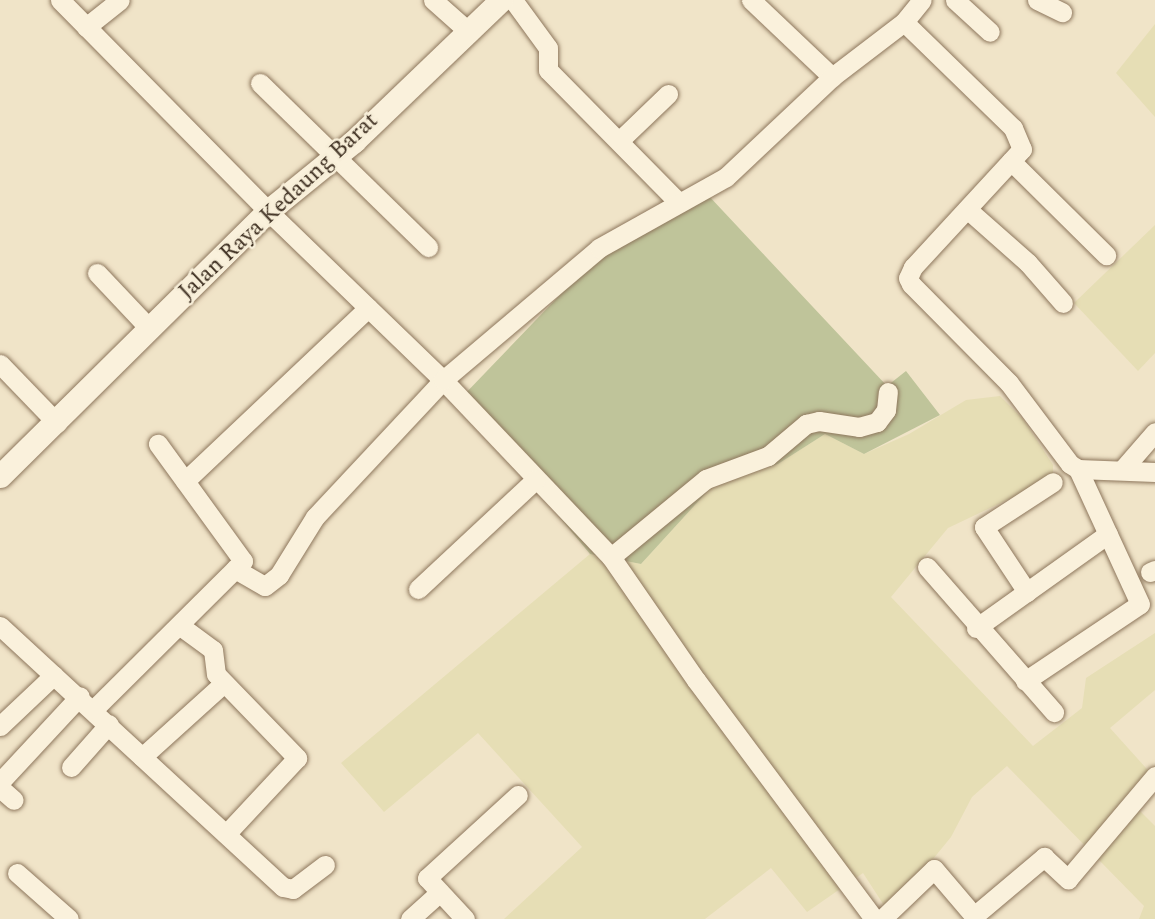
<!DOCTYPE html>
<style>
body{margin:0}
#map{position:relative;width:1155px;height:919px;overflow:hidden;background:#f0e4c8;font-family:Spectral,serif}
div>[style]{position:absolute}
[style*='--x']{left:calc(var(--x)*1px);top:calc(var(--y)*1px);width:calc(var(--w)*1px);rotate:calc(var(--a)*1deg)}
.farmland>*{inset:0;background:#e6deb5}
.cemetery>*{inset:0;background:#bfc49a}
.roads{filter:drop-shadow(0 0 2px #8d765c) drop-shadow(0 0 2px #8d765c)}
.minor>*{height:19px;margin:-9.5px;padding:0 9.5px;transform-origin:9.5px;border-radius:9.5px;background:#faf1dc}
.tertiary>*{height:23px;margin:-11.5px;padding:0 11.5px;transform-origin:11.5px;border-radius:11.5px;background:#faf1dc}
span{translate:-50% -50%;white-space:nowrap;text-align:center;line-height:1.15;-webkit-text-stroke:5px #f7eed8;paint-order:stroke}
.street-label{font-size:23px;color:#3d2e20}
</style>
<div id="map">
<div class="farmland">
<div style="clip-path:polygon(1155px 24px,1155px 117px,1116px 73px)"></div>
<div style="clip-path:polygon(1155px 225px,1155px 353px,1138px 371px,1074px 303px)"></div>
<div style="clip-path:polygon(1000px 396px,1023px 419px,1053px 465px,1053px 478px,948px 528px,891px 597px,1033px 746px,1082px 708px,1086px 678px,1155px 633px,1155px 690px,1110px 728px,1155px 778px,1135px 806px,1155px 826px,1155px 919px,1139px 919px,1144px 906px,1007px 766px,972px 797px,951px 837px,889px 913px,863px 873px,807px 912px,771px 868px,705px 919px,504px 919px,582px 847px,478px 733px,384px 812px,341px 763px,590px 554px,641px 564px,716px 482px,778px 464px,825px 434px,864px 454px,909px 434px,966px 400px)"></div>
</div>
<div class="cemetery">
<div style="clip-path:polygon(708px 195px,887px 386px,906px 371px,940px 415px,864px 454px,825px 434px,778px 464px,716px 482px,641px 564px,590px 554px,461px 398px,606px 247px)"></div>
</div>
<div class="roads">
<div class="minor">
<div style="--x:60;--y:0;--w:296;--a:45.4"></div>
<div style="--x:268;--y:211;--w:243;--a:44"></div>
<div style="--x:443;--y:380;--w:244;--a:46.5"></div>
<div style="--x:611;--y:557;--w:150;--a:55.4"></div>
<div style="--x:696;--y:680;--w:298;--a:53.3"></div>
<div style="--x:433;--y:0;--w:48;--a:41.6"></div>
<div style="--x:513;--y:0;--w:59;--a:53.9"></div>
<div style="--x:548;--y:48;--w:22;--a:90"></div>
<div style="--x:548;--y:70;--w:184;--a:45.4"></div>
<div style="--x:751;--y:0;--w:112;--a:43.5"></div>
<div style="--x:955;--y:0;--w:47;--a:42.4"></div>
<div style="--x:1037;--y:0;--w:28;--a:26"></div>
<div style="--x:904;--y:22;--w:152;--a:44.2"></div>
<div style="--x:1013;--y:128;--w:23;--a:67"></div>
<div style="--x:1022;--y:149;--w:161;--a:132.7"></div>
<div style="--x:913;--y:267;--w:12;--a:114"></div>
<div style="--x:908;--y:278;--w:7;--a:63"></div>
<div style="--x:911;--y:284;--w:139;--a:45.3"></div>
<div style="--x:1009;--y:383;--w:101;--a:53"></div>
<div style="--x:1070;--y:464;--w:9;--a:32"></div>
<div style="--x:1078;--y:469;--w:77;--a:2.2"></div>
<div style="--x:86;--y:27;--w:43;--a:-38.5"></div>
<div style="--x:260;--y:83;--w:235;--a:44.3"></div>
<div style="--x:619;--y:141;--w:68;--a:-43.8"></div>
<div style="--x:1011;--y:161;--w:134;--a:44.7"></div>
<div style="--x:967;--y:209;--w:81;--a:41.5"></div>
<div style="--x:1028;--y:263;--w:53;--a:48.8"></div>
<div style="--x:97;--y:273;--w:77;--a:46.6"></div>
<div style="--x:0;--y:364;--w:82;--a:46"></div>
<div style="--x:1122;--y:470;--w:50;--a:-49"></div>
<div style="--x:185;--y:481;--w:252;--a:-43.4"></div>
<div style="--x:611;--y:557;--w:123;--a:-39.4"></div>
<div style="--x:706;--y:479;--w:66;--a:-20.4"></div>
<div style="--x:768;--y:456;--w:50;--a:-40.1"></div>
<div style="--x:806;--y:424;--w:13;--a:-13"></div>
<div style="--x:819;--y:421;--w:40;--a:8.5"></div>
<div style="--x:859;--y:427;--w:19;--a:-16"></div>
<div style="--x:877;--y:422;--w:15;--a:-53"></div>
<div style="--x:886;--y:410;--w:18;--a:-84"></div>
<div style="--x:927;--y:567;--w:193;--a:48.8"></div>
<div style="--x:235;--y:569;--w:34;--a:30"></div>
<div style="--x:265;--y:586;--w:18;--a:-38"></div>
<div style="--x:279;--y:575;--w:68;--a:-58.2"></div>
<div style="--x:315;--y:517;--w:187;--a:-46.9"></div>
<div style="--x:443;--y:380;--w:204;--a:-40.2"></div>
<div style="--x:599;--y:248;--w:145;--a:-29.2"></div>
<div style="--x:726;--y:177;--w:146;--a:-43.3"></div>
<div style="--x:832;--y:77;--w:91;--a:-37.4"></div>
<div style="--x:904;--y:22;--w:28;--a:-51"></div>
<div style="--x:1150;--y:572;--w:5;--a:-22"></div>
<div style="--x:418;--y:589;--w:161;--a:-43"></div>
<div style="--x:1027;--y:592;--w:78;--a:-123.5"></div>
<div style="--x:984;--y:527;--w:82;--a:-33.1"></div>
<div style="--x:179;--y:625;--w:42;--a:36.3"></div>
<div style="--x:213;--y:650;--w:24;--a:83"></div>
<div style="--x:216;--y:674;--w:117;--a:46"></div>
<div style="--x:297;--y:758;--w:103;--a:133"></div>
<div style="--x:0;--y:626;--w:385;--a:42.7"></div>
<div style="--x:283;--y:887;--w:10;--a:11"></div>
<div style="--x:293;--y:889;--w:40;--a:-37"></div>
<div style="--x:976;--y:628;--w:162;--a:-35.5"></div>
<div style="--x:1025;--y:681;--w:138;--a:-33.8"></div>
<div style="--x:1140;--y:604;--w:149;--a:-114.7"></div>
<div style="--x:94;--y:709;--w:210;--a:-44.8"></div>
<div style="--x:243;--y:561;--w:145;--a:-126"></div>
<div style="--x:0;--y:726;--w:74;--a:-43.4"></div>
<div style="--x:142;--y:757;--w:110;--a:-42.1"></div>
<div style="--x:71;--y:767;--w:57;--a:-48.5"></div>
<div style="--x:0;--y:782;--w:117;--a:-47.1"></div>
<div style="--x:0;--y:788;--w:18;--a:41"></div>
<div style="--x:17;--y:873;--w:69;--a:41.5"></div>
<div style="--x:410;--y:919;--w:40;--a:-42"></div>
<div style="--x:465;--y:919;--w:56;--a:-132.8"></div>
<div style="--x:427;--y:878;--w:123;--a:-42.4"></div>
<div style="--x:882;--y:919;--w:72;--a:-43.9"></div>
<div style="--x:934;--y:869;--w:62;--a:49.6"></div>
<div style="--x:974;--y:916;--w:92;--a:-40.1"></div>
<div style="--x:1044;--y:857;--w:33;--a:43"></div>
<div style="--x:1068;--y:879;--w:135;--a:-49.8"></div>
</div>
<div class="tertiary">
<div style="--x:0;--y:476;--w:377;--a:-44.7"></div>
<div style="--x:268;--y:211;--w:111;--a:-39.1"></div>
<div style="--x:354;--y:141;--w:204;--a:-43.8"></div>
</div>
</div>
<div class="street-label">
<span style="left:279px;top:207px;rotate:-43deg">Jalan Raya Kedaung Barat</span>
</div>
</div>
